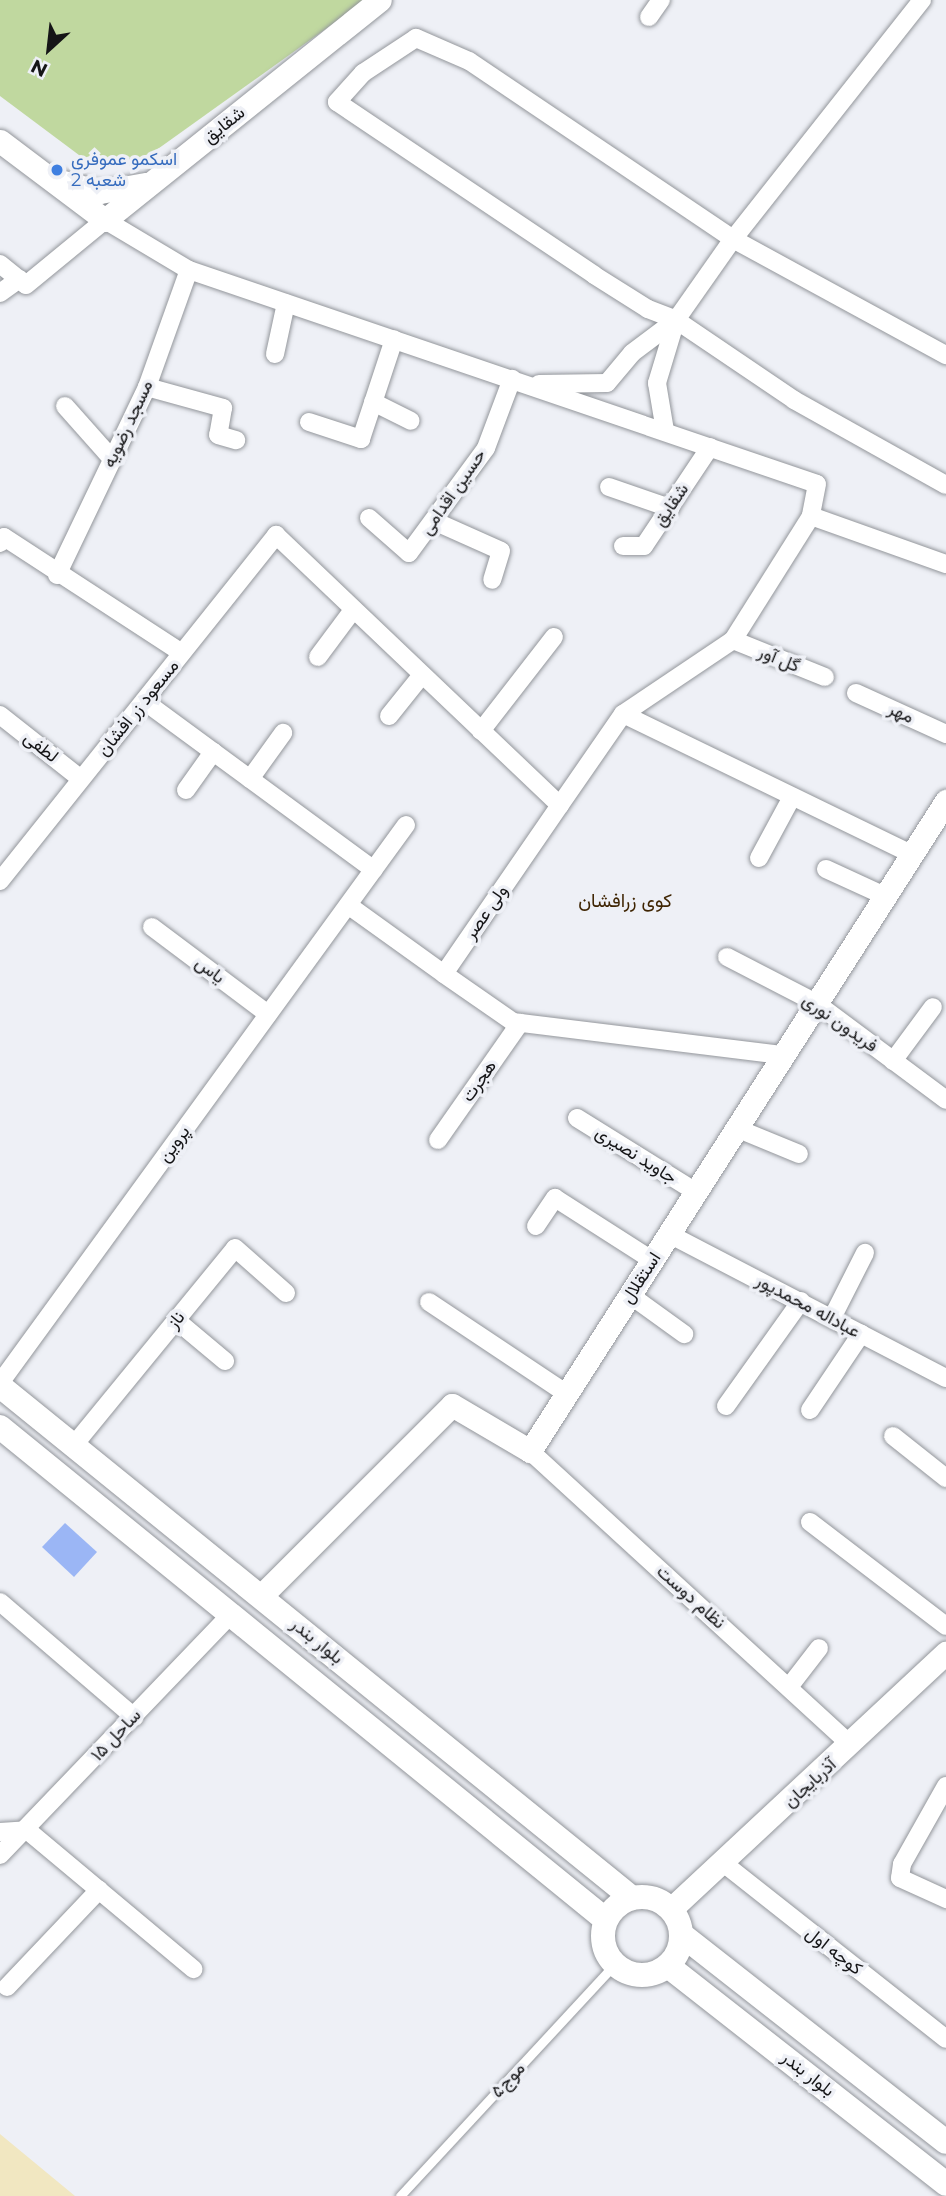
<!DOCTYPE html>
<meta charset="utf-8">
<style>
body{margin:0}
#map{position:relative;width:946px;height:2196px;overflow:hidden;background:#eef0f6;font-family:Montserrat,Vazirmatn,sans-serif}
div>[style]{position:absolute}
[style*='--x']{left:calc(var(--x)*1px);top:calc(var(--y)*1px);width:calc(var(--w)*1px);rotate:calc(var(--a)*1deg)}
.green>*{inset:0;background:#c0d89f}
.sand>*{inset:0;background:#f1e7c1}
.building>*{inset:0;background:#9bb6f5}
.roads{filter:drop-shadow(0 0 2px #93969b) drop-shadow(0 0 2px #93969b)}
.service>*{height:9px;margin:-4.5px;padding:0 4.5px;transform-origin:4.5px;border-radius:4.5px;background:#fff}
.minor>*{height:18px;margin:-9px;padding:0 9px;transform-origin:9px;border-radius:9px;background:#fff}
.tertiary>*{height:23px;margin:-11.5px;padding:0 11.5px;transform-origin:11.5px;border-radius:11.5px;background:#fff}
.secondary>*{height:24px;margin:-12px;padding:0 12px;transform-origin:12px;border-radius:12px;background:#fff}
.secondary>.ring{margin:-12px;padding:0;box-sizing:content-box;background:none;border:24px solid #fff;border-radius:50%}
.dots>*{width:19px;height:19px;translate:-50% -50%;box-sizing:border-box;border:4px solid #eef0f6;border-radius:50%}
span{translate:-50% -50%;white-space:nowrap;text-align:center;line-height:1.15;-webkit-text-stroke:7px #eef0f6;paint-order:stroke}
.street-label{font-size:18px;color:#151517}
.shop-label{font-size:18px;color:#366cbe}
.left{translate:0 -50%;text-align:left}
.neighbourhood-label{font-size:19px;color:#3f2503}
.north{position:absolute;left:14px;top:14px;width:70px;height:70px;-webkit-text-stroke:5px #eef0f6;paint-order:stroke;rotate:207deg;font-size:19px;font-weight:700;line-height:28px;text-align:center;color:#151517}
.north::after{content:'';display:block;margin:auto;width:24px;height:32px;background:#151517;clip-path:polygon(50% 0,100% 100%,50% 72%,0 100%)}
</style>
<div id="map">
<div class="green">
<div style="clip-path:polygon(0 0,366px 0,134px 166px,91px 164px,0 96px)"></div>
</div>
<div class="sand">
<div style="clip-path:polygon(0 2134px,75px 2196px,0 2196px)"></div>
</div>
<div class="building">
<div style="clip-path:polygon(65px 1523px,97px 1552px,74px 1577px,42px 1547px)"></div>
</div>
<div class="roads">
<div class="service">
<div style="--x:400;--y:2196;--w:316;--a:-47.2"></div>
</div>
<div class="minor">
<div style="--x:922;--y:0;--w:305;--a:128.3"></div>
<div style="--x:733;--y:239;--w:243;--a:28.6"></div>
<div style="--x:649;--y:17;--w:21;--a:-55"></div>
<div style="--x:0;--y:264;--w:33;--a:39"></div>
<div style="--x:26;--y:285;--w:102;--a:-39.4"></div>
<div style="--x:105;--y:220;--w:98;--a:30.8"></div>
<div style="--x:189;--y:270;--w:663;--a:18.82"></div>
<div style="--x:817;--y:484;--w:33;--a:101"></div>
<div style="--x:811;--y:516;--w:143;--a:19.6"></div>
<div style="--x:0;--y:293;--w:24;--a:-36"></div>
<div style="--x:676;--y:320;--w:99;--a:-54.9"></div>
<div style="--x:733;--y:239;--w:318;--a:-146"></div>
<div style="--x:469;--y:61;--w:58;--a:-156.5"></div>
<div style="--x:416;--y:38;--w:64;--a:146.6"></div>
<div style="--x:363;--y:73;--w:39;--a:132"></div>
<div style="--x:337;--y:102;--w:310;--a:33.9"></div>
<div style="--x:594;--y:275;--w:64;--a:32.2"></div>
<div style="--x:648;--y:309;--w:30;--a:21"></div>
<div style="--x:676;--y:320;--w:143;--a:34.1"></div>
<div style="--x:794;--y:400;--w:174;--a:29.2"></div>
<div style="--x:275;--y:354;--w:52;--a:-77.8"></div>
<div style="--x:539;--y:384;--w:68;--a:-0.8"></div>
<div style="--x:607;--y:383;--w:39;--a:-50"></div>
<div style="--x:632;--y:353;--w:55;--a:-36.9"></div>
<div style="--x:676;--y:320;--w:66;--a:106.8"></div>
<div style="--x:657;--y:383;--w:49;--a:80.5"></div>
<div style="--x:147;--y:387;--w:79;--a:15.4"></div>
<div style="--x:223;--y:408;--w:27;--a:100"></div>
<div style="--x:218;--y:435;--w:19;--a:16"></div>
<div style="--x:373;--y:402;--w:42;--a:26.6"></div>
<div style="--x:65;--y:406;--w:71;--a:48.4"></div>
<div style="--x:309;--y:422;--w:55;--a:18.1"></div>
<div style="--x:361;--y:439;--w:105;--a:-71.7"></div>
<div style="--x:609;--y:487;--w:65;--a:19"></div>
<div style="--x:369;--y:518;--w:53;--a:41.2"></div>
<div style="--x:409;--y:553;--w:130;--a:-53.7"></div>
<div style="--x:486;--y:448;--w:74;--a:-69.4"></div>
<div style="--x:434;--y:521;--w:73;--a:24.1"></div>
<div style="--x:501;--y:551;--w:30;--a:107"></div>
<div style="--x:0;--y:543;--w:7;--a:-56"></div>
<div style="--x:4;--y:537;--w:212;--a:33.1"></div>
<div style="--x:623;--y:546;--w:21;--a:0"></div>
<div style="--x:644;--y:546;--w:119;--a:-56.3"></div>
<div style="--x:57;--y:575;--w:208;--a:-64.4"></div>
<div style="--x:147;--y:387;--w:124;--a:-70.3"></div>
<div style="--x:733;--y:640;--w:99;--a:21.9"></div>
<div style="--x:318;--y:657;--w:59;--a:-53.3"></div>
<div style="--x:856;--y:693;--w:99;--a:24.5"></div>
<div style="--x:144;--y:701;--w:285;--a:36.3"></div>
<div style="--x:623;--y:714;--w:320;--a:25.9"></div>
<div style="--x:0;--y:715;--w:103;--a:38.3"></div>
<div style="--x:389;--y:716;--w:53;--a:-51.2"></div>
<div style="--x:481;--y:731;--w:119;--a:-52.2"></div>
<div style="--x:250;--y:779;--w:57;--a:-54.3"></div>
<div style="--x:186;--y:790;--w:47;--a:-54.6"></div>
<div style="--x:560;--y:805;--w:111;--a:-55.3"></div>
<div style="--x:623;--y:714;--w:133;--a:-33.9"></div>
<div style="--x:733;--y:640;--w:146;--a:-57.8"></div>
<div style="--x:759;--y:858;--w:69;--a:-61.6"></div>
<div style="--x:826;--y:869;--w:65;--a:24.6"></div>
<div style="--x:0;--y:881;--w:443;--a:-51.4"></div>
<div style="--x:276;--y:535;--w:392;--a:43.6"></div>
<div style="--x:560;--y:805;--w:205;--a:124.5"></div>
<div style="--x:444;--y:974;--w:118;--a:-144.3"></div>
<div style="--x:152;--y:927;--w:145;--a:36.9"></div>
<div style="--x:727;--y:957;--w:100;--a:27.3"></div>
<div style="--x:816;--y:1003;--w:162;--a:36.7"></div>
<div style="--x:444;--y:974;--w:84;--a:34.8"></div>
<div style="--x:513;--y:1022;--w:272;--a:7"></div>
<div style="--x:893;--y:1061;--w:67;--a:-53.5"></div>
<div style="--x:577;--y:1118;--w:140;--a:31.9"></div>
<div style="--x:736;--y:1128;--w:68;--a:22.4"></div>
<div style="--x:438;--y:1140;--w:143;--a:-55"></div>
<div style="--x:536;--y:1226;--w:34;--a:-56"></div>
<div style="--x:555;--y:1198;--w:115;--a:32.6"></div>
<div style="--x:669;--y:1234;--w:312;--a:27.5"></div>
<div style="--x:630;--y:1295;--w:67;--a:35.8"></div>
<div style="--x:429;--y:1302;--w:166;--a:33.7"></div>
<div style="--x:832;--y:1318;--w:73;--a:-63.1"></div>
<div style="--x:176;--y:1320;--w:64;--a:39.9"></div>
<div style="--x:0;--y:1383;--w:690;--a:-53.96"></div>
<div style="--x:726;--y:1406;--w:129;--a:-54.5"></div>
<div style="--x:810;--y:1410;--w:92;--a:-56.1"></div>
<div style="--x:893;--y:1436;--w:68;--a:38.4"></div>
<div style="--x:74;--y:1445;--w:254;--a:-50.7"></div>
<div style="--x:235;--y:1248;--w:68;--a:41.4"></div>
<div style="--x:530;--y:1451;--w:435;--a:42.5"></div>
<div style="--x:810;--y:1522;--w:171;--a:37.4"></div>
<div style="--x:0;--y:1602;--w:177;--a:40.6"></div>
<div style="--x:789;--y:1687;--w:49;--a:-52.4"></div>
<div style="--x:946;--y:1786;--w:90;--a:119.4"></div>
<div style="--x:902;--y:1864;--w:14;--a:98"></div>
<div style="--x:900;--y:1878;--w:51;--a:24.5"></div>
<div style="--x:0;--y:1832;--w:27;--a:-4"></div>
<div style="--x:27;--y:1830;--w:217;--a:39.9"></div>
<div style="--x:0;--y:1855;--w:334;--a:-46.2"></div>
<div style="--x:722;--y:1862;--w:285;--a:38.3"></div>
<div style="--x:7;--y:1987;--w:134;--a:-46.5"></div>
</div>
<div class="tertiary">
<div style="--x:0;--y:141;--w:131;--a:37"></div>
<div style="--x:105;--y:220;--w:352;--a:-38.7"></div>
<div style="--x:60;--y:181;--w:41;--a:15.4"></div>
<div style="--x:100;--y:192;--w:47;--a:-9.9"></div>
<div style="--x:261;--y:1596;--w:270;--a:-45"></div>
<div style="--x:452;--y:1405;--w:91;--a:30.5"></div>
<div style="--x:530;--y:1451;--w:772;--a:-57.38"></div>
<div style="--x:671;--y:1909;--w:376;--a:-43"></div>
</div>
<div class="secondary">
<div style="--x:0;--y:1386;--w:813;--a:39.01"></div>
<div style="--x:0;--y:1427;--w:781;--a:39.13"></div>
<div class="ring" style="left:603px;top:1897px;width:54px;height:54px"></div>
<div style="--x:682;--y:1935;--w:335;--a:38.1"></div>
<div style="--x:668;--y:1966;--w:353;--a:38.1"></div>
</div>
</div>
<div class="dots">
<div style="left:57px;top:170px;background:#3f7fe0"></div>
</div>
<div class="street-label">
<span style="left:224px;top:125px;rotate:-39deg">شقایق</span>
<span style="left:128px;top:424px;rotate:-65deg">مسجد رضویه</span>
<span style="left:453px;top:492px;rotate:-55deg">حسین اقدامی</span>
<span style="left:671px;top:505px;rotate:-56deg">شقایق</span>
<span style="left:779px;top:659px;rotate:22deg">گل آور</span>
<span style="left:138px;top:708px;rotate:-51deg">مسعود زر افشان</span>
<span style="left:901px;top:713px;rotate:25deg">مهر</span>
<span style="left:41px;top:747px;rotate:38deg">لطفی</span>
<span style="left:486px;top:912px;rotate:-55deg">ولی عصر</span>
<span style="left:210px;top:970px;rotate:37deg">یاس</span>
<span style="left:840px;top:1023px;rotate:35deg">فریدون نوری</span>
<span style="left:479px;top:1081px;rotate:-55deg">هجرت</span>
<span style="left:174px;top:1144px;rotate:-54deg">پروین</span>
<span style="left:636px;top:1155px;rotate:32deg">جاوید نصیری</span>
<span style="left:641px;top:1278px;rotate:-57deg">استقلال</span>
<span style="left:808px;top:1306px;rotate:28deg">عباداله محمدپور</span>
<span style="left:176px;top:1320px;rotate:-51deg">ناز</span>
<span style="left:691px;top:1597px;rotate:42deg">نظام دوست</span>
<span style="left:317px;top:1641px;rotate:39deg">بلوار بندر</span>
<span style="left:116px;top:1735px;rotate:-47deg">ساحل ۱۵</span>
<span style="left:810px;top:1783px;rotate:-42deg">آذربایجان</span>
<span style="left:834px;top:1951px;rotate:38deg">کوچه اول</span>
<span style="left:808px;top:2074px;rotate:38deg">بلوار بندر</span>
<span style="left:508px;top:2080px;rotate:-47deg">موج۵</span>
</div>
<div class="shop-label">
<span class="left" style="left:71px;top:170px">اسکمو عموفری<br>شعبه 2</span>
</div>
<div class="neighbourhood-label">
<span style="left:625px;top:901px">کوی زرافشان</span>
</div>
<div class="north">N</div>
</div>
